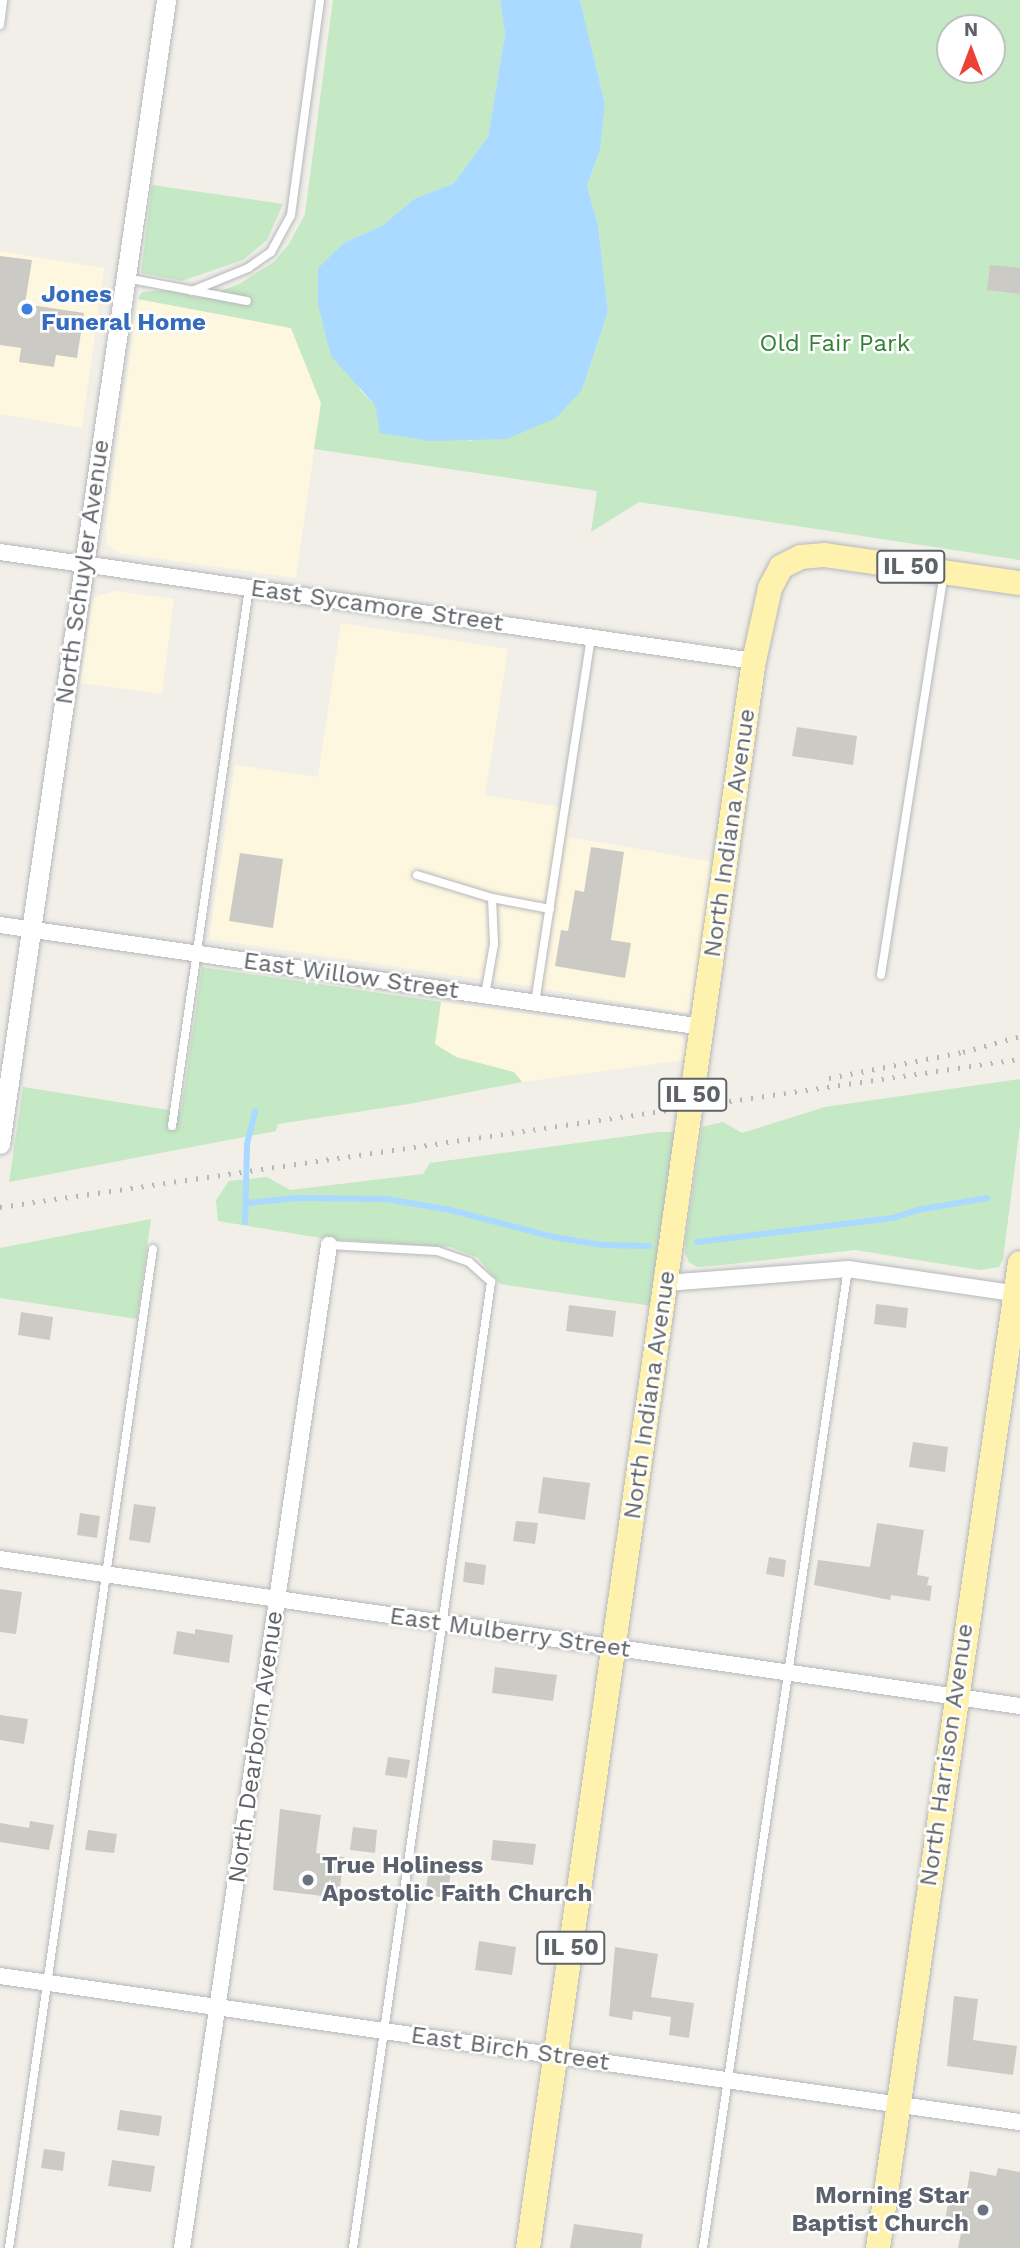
<!DOCTYPE html>
<style>
body{margin:0}
#map{position:relative;width:1020px;height:2248px;overflow:hidden;background:#f1efe8;font-family:"Work Sans",sans-serif}
div>[style]{position:absolute}
[style*='--x']{left:calc(var(--x)*1px);top:calc(var(--y)*1px);width:calc(var(--w)*1px);rotate:calc(var(--a)*1deg)}
.commercial>*{inset:0;background:#fef7e0}
.green>*{inset:0;background:#c5e8c5}
.water>*{inset:0;background:#aadaff}
.stream>*{height:6px;margin:-3px;padding:0 3px;transform-origin:3px;border-radius:3px;background:#aadaff}
.building>*{inset:0;background:#cccac5}
.roads{filter:drop-shadow(0 0 2px #b5b8bc) drop-shadow(0 0 2px #b5b8bc)}
.service>*{height:8px;margin:-4px;padding:0 4px;transform-origin:4px;border-radius:4px;background:#fff}
.minor>*{height:16px;margin:-8px;padding:0 8px;transform-origin:8px;border-radius:8px;background:#fff}
.tertiary>*{height:19px;margin:-9.5px;padding:0 9.5px;transform-origin:9.5px;border-radius:9.5px;background:#fff}
.primary>*{height:24px;margin:-12px;padding:0 12px;transform-origin:12px;border-radius:12px;background:#fff2af}
.rail>*{height:5px;margin-top:-2.5px;transform-origin:0;background:repeating-linear-gradient(90deg,#b6b7b8 0 2px,transparent 0 11px)}
.dots>*{width:19px;height:19px;translate:-50% -50%;box-sizing:border-box;border:4px solid #fff;border-radius:50%}
span{translate:-50% -50%;white-space:nowrap;text-align:center;line-height:1.15;-webkit-text-stroke:5px #fff;paint-order:stroke}
.shield-label span{padding:2px 5px;background:#fff;border:2px solid;border-radius:5px;-webkit-text-stroke-width:0}
.shield-label{font-size:23px;color:#5f6368;font-weight:700}
.shop-label{font-size:24px;color:#366cbe;font-weight:700}
.left{translate:0 -50%;text-align:left}
.park-label{font-size:24px;color:#348238}
.street-label{font-size:24px;color:#5f6368}
.worship-label{font-size:24px;color:#5b616d;font-weight:700}
.right{translate:-100% -50%;text-align:right}
.north{position:absolute;left:936px;top:14px;width:70px;height:70px;box-sizing:border-box;background:#fff;border:2px solid #bfc1c3;border-radius:50%;rotate:0deg;font-size:19px;font-weight:700;line-height:28px;text-align:center;color:#5f6368}
.north::after{content:'';display:block;margin:auto;width:24px;height:32px;background:#ea4335;clip-path:polygon(50% 0,100% 100%,50% 72%,0 100%)}
</style>
<div id="map">
<div class="commercial">
<div style="clip-path:polygon(0 251px,104px 268px,82px 428px,0 414px)"></div>
<div style="clip-path:polygon(138px 299px,291px 328px,321px 403px,296px 578px,119px 553px,107px 544px,106px 525px)"></div>
<div style="clip-path:polygon(115px 591px,174px 599px,162px 694px,80px 683px,92px 601px,97px 596px)"></div>
<div style="clip-path:polygon(341px 623px,508px 649px,485px 795px,572px 809px,569px 837px,714px 862px,691px 1010px,685px 1013px,522px 985px,209px 939px,235px 765px,318px 777px)"></div>
<div style="clip-path:polygon(441px 1002px,681px 1035px,687px 1045px,685px 1060px,522px 1082px,514px 1072px,456px 1057px,434px 1044px)"></div>
</div>
<div class="green">
<div style="clip-path:polygon(evenodd,333px 0,500px 0,505px 34px,488px 137px,454px 183px,414px 199px,383px 225px,344px 243px,318px 304px,360px 390px,375px 405px,471px 441px,582px 390px,608px 312px,598px 225px,587px 186px,600px 150px,605px 104px,580px 0,1020px 0,1020px 560px,639px 502px,591px 532px,597px 491px,314px 449px,321px 403px,291px 328px,138px 299px,142px 292px,165px 290px,202px 298px,239px 284px,274px 262px,289px 244px,305px 214px,333px 0,950px 28px,992px 28px,992px 70px,950px 70px,950px 28px)"></div>
<div style="clip-path:polygon(152px 185px,283px 204px,267px 240px,243px 260px,182px 281px,141px 273px)"></div>
<div style="clip-path:polygon(202px 967px,441px 1002px,435px 1044px,456px 1057px,514px 1072px,522px 1082px,409px 1104px,278px 1124px,276px 1131px,9px 1182px,23px 1087px,181px 1112px)"></div>
<div style="clip-path:polygon(1020px 1079px,1020px 1126px,1003px 1259px,999px 1267px,980px 1270px,855px 1250px,713px 1266px,697px 1267px,689px 1262px,685px 1253px,686px 1236px,702px 1127px,723px 1122px,742px 1133px,825px 1107px)"></div>
<div style="clip-path:polygon(658px 1132px,676px 1132px,652px 1306px,500px 1284px,478px 1258px,451px 1247px,327px 1239px,218px 1221px,216px 1200px,229px 1181px,267px 1177px,290px 1190px,423px 1174px,430px 1163px)"></div>
<div style="clip-path:polygon(151px 1219px,137px 1319px,0 1298px,0 1248px)"></div>
</div>
<div class="water">
<div style="clip-path:polygon(500px 0,580px 0,605px 104px,600px 150px,587px 186px,598px 225px,608px 312px,582px 390px,556px 418px,507px 439px,430px 441px,380px 433px,375px 405px,331px 356px,318px 304px,318px 268px,344px 243px,383px 225px,414px 199px,454px 183px,488px 137px,505px 34px)"></div>
</div>
<div class="stream">
<div style="--x:247;--y:1203;--w:51;--a:-5.6"></div>
<div style="--x:298;--y:1198;--w:88;--a:0.7"></div>
<div style="--x:386;--y:1199;--w:65;--a:9.8"></div>
<div style="--x:450;--y:1210;--w:107;--a:14.6"></div>
<div style="--x:554;--y:1237;--w:49;--a:9.5"></div>
<div style="--x:602;--y:1245;--w:47;--a:1.2"></div>
<div style="--x:245;--y:1222;--w:78;--a:-88.5"></div>
<div style="--x:247;--y:1144;--w:34;--a:-76"></div>
<div style="--x:697;--y:1242;--w:197;--a:-7"></div>
<div style="--x:893;--y:1218;--w:25;--a:-18"></div>
<div style="--x:917;--y:1210;--w:71;--a:-9.7"></div>
</div>
<div class="building">
<div style="clip-path:polygon(0 256px,32px 260px,25px 304px,84px 313px,77px 358px,56px 355px,54px 367px,19px 362px,21px 348px,0 345px)"></div>
<div style="clip-path:polygon(990px 265px,1020px 268px,1020px 294px,987px 290px)"></div>
<div style="clip-path:polygon(797px 727px,857px 736px,853px 765px,792px 756px)"></div>
<div style="clip-path:polygon(591px 847px,624px 852px,611px 940px,631px 943px,625px 978px,555px 966px,561px 930px,568px 931px,575px 890px,584px 892px)"></div>
<div style="clip-path:polygon(240px 853px,283px 859px,273px 928px,229px 921px)"></div>
<div style="clip-path:polygon(876px 1304px,908px 1308px,906px 1328px,874px 1324px)"></div>
<div style="clip-path:polygon(569px 1305px,616px 1311px,613px 1337px,566px 1331px)"></div>
<div style="clip-path:polygon(21px 1312px,53px 1317px,50px 1340px,18px 1335px)"></div>
<div style="clip-path:polygon(913px 1442px,948px 1447px,945px 1472px,909px 1467px)"></div>
<div style="clip-path:polygon(543px 1477px,590px 1483px,585px 1520px,538px 1513px)"></div>
<div style="clip-path:polygon(134px 1504px,156px 1507px,150px 1543px,129px 1540px)"></div>
<div style="clip-path:polygon(80px 1513px,100px 1516px,97px 1538px,77px 1535px)"></div>
<div style="clip-path:polygon(516px 1521px,538px 1523px,535px 1544px,513px 1541px)"></div>
<div style="clip-path:polygon(877px 1523px,924px 1530px,917px 1575px,929px 1577px,927px 1585px,932px 1586px,930px 1601px,891px 1595px,890px 1600px,814px 1585px,818px 1560px,870px 1567px)"></div>
<div style="clip-path:polygon(769px 1557px,786px 1560px,784px 1577px,766px 1574px)"></div>
<div style="clip-path:polygon(465px 1562px,486px 1565px,484px 1585px,463px 1582px)"></div>
<div style="clip-path:polygon(0 1589px,22px 1592px,16px 1634px,0 1632px)"></div>
<div style="clip-path:polygon(195px 1629px,233px 1635px,229px 1663px,173px 1654px,177px 1631px,195px 1634px)"></div>
<div style="clip-path:polygon(495px 1667px,557px 1675px,553px 1701px,492px 1693px)"></div>
<div style="clip-path:polygon(0 1715px,28px 1719px,24px 1744px,0 1740px)"></div>
<div style="clip-path:polygon(388px 1757px,410px 1760px,407px 1778px,385px 1775px)"></div>
<div style="clip-path:polygon(280px 1809px,321px 1815px,316px 1853px,344px 1857px,338px 1902px,321px 1900px,322px 1896px,273px 1890px)"></div>
<div style="clip-path:polygon(30px 1821px,54px 1825px,49px 1850px,0 1842px,0 1823px,29px 1828px)"></div>
<div style="clip-path:polygon(353px 1827px,377px 1830px,375px 1853px,350px 1850px)"></div>
<div style="clip-path:polygon(88px 1830px,117px 1834px,114px 1853px,85px 1850px)"></div>
<div style="clip-path:polygon(493px 1840px,536px 1844px,533px 1865px,491px 1860px)"></div>
<div style="clip-path:polygon(429px 1868px,451px 1871px,447px 1898px,425px 1895px)"></div>
<div style="clip-path:polygon(479px 1941px,516px 1947px,512px 1975px,475px 1970px)"></div>
<div style="clip-path:polygon(615px 1947px,658px 1954px,651px 1997px,694px 2003px,689px 2038px,669px 2035px,671px 2017px,633px 2011px,632px 2020px,609px 2016px)"></div>
<div style="clip-path:polygon(954px 1996px,978px 1999px,973px 2040px,1017px 2046px,1013px 2075px,947px 2066px)"></div>
<div style="clip-path:polygon(120px 2110px,162px 2116px,159px 2136px,117px 2130px)"></div>
<div style="clip-path:polygon(44px 2149px,65px 2152px,63px 2171px,41px 2168px)"></div>
<div style="clip-path:polygon(112px 2160px,155px 2166px,151px 2192px,108px 2186px)"></div>
<div style="clip-path:polygon(998px 2168px,1020px 2172px,1020px 2248px,958px 2248px,961px 2233px,950px 2231px,952px 2221px,945px 2220px,949px 2199px,956px 2200px,958px 2188px,967px 2190px,970px 2171px,996px 2176px)"></div>
<div style="clip-path:polygon(574px 2224px,643px 2234px,641px 2248px,570px 2248px)"></div>
</div>
<div class="roads">
<div class="service">
<div style="--x:0;--y:25;--w:25;--a:-83"></div>
<div style="--x:126;--y:278;--w:123;--a:10.8"></div>
<div style="--x:192;--y:291;--w:61;--a:-22.3"></div>
<div style="--x:248;--y:268;--w:28;--a:-35"></div>
<div style="--x:271;--y:252;--w:42;--a:-61.6"></div>
<div style="--x:291;--y:215;--w:217;--a:-82.3"></div>
<div style="--x:417;--y:875;--w:78;--a:17"></div>
<div style="--x:492;--y:898;--w:46;--a:87.5"></div>
<div style="--x:494;--y:944;--w:52;--a:100"></div>
<div style="--x:492;--y:898;--w:59;--a:10.7"></div>
<div style="--x:881;--y:975;--w:406;--a:-81.1"></div>
<div style="--x:535;--y:1003;--w:370;--a:-81.3"></div>
<div style="--x:172;--y:1126;--w:543;--a:-81.85"></div>
<div style="--x:329;--y:1245;--w:108;--a:3.2"></div>
<div style="--x:437;--y:1251;--w:34;--a:19"></div>
<div style="--x:469;--y:1262;--w:30;--a:42"></div>
<div style="--x:491;--y:1282;--w:976;--a:98.13"></div>
<div style="--x:9;--y:2248;--w:1009;--a:-81.8"></div>
<div style="--x:703;--y:2248;--w:990;--a:-81.58"></div>
</div>
<div class="minor">
<div style="--x:0;--y:552;--w:762;--a:8.23"></div>
<div style="--x:0;--y:925;--w:710;--a:8.26"></div>
<div style="--x:666;--y:1283;--w:183;--a:-4.4"></div>
<div style="--x:848;--y:1269;--w:174;--a:8.3"></div>
<div style="--x:0;--y:1559;--w:1031;--a:8.2"></div>
<div style="--x:0;--y:1976;--w:1030;--a:8.15"></div>
<div style="--x:182;--y:2248;--w:1014;--a:-81.66"></div>
</div>
<div class="tertiary">
<div style="--x:0;--y:1144;--w:1156;--a:-81.74"></div>
</div>
<div class="primary">
<div style="--x:528;--y:2248;--w:1603;--a:-81.9"></div>
<div style="--x:754;--y:661;--w:75;--a:-77.6"></div>
<div style="--x:770;--y:588;--w:24;--a:-62"></div>
<div style="--x:781;--y:567;--w:22;--a:-27"></div>
<div style="--x:801;--y:557;--w:24;--a:-5"></div>
<div style="--x:825;--y:555;--w:197;--a:8.2"></div>
<div style="--x:878;--y:2248;--w:995;--a:-81.8"></div>
</div>
</div>
<div class="rail">
<div style="--x:829;--y:1078;--w:136;--a:-11"></div>
<div style="--x:963;--y:1052;--w:59;--a:-15.7"></div>
<div style="--x:0;--y:1207;--w:1031;--a:-8.26"></div>
</div>
<div class="dots">
<div style="left:27px;top:309px;background:#3f7fe0"></div>
<div style="left:308px;top:1880px;background:#6b7280"></div>
<div style="left:983px;top:2210px;background:#6b7280"></div>
</div>
<div class="shield-label">
<span style="left:911px;top:567px">IL 50</span>
<span style="left:693px;top:1095px">IL 50</span>
<span style="left:571px;top:1948px">IL 50</span>
</div>
<div class="shop-label">
<span class="left" style="left:41px;top:309px">Jones<br>Funeral Home</span>
</div>
<div class="park-label">
<span style="left:835px;top:344px">Old Fair Park</span>
</div>
<div class="street-label">
<span style="left:83px;top:572px;rotate:-82deg">North Schuyler Avenue</span>
<span style="left:377px;top:606px;rotate:8deg">East Sycamore Street</span>
<span style="left:730px;top:833px;rotate:-82deg">North Indiana Avenue</span>
<span style="left:351px;top:976px;rotate:8deg">East Willow Street</span>
<span style="left:650px;top:1395px;rotate:-82deg">North Indiana Avenue</span>
<span style="left:510px;top:1633px;rotate:8deg">East Mulberry Street</span>
<span style="left:256px;top:1747px;rotate:-82deg">North Dearborn Avenue</span>
<span style="left:947px;top:1755px;rotate:-82deg">North Harrison Avenue</span>
<span style="left:510px;top:2049px;rotate:8deg">East Birch Street</span>
</div>
<div class="worship-label">
<span class="left" style="left:322px;top:1880px">True Holiness<br>Apostolic Faith Church</span>
<span class="right" style="left:969px;top:2210px">Morning Star<br>Baptist Church</span>
</div>
<div class="north">N</div>
</div>
